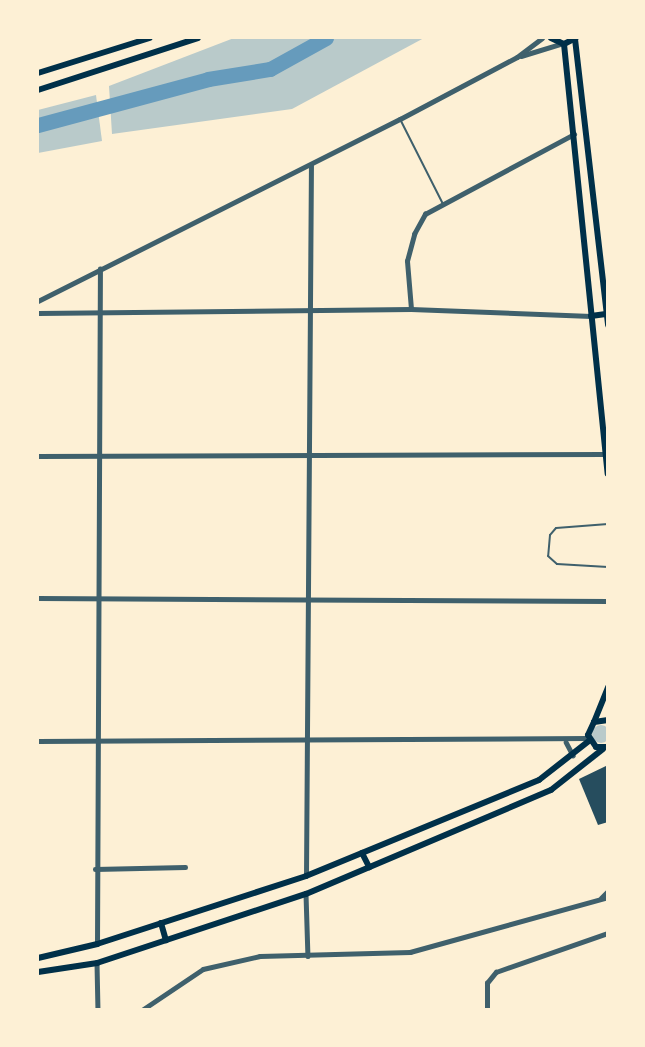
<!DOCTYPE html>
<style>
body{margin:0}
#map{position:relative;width:645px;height:1047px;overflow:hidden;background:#fdf0d5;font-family:"Titillium Web",sans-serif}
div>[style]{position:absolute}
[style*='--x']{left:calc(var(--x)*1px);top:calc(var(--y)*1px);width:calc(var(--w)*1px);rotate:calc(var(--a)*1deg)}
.green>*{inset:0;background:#b9caca}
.round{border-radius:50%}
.river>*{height:15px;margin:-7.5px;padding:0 7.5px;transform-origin:7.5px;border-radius:7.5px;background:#669bbc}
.building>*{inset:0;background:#264d5e}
.service>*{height:2px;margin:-1px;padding:0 1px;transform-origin:1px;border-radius:1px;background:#3f606c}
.minor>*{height:4.5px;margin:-2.25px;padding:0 2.25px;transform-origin:2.25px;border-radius:2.25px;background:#3f606c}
.secondary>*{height:6px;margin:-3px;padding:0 3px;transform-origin:3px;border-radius:3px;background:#003049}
span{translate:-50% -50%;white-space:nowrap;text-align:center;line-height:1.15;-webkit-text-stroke:4.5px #fdf0d5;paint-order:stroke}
.frame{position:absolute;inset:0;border:39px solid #fdf0d5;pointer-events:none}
</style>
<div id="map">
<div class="green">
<div style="clip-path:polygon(234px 38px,424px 38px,292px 109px,112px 134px,109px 86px)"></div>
<div style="clip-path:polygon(96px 95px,102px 141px,38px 153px,38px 110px)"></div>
<div class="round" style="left:592px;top:725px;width:18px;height:18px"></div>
</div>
<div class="river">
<div style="--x:38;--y:125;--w:176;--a:-15.1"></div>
<div style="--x:208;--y:79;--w:63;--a:-9.2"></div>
<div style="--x:270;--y:69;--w:64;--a:-29"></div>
</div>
<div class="building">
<div style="clip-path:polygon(608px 765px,608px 822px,598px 825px,579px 779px)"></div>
</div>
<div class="service">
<div style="--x:400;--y:119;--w:95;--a:63.2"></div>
<div style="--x:608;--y:524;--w:52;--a:175.6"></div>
<div style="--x:556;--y:528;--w:9;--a:131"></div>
<div style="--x:550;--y:535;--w:21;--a:95"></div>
<div style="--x:548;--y:556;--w:12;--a:42"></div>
<div style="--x:557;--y:564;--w:51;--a:3.4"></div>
</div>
<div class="minor">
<div style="--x:521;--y:56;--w:41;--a:-17.1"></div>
<div style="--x:38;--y:301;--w:405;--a:-26.7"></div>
<div style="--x:400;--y:119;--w:132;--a:-27.9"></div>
<div style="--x:517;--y:57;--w:31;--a:-37"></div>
<div style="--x:411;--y:309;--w:48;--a:-94.8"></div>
<div style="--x:407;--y:261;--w:28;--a:-75"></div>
<div style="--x:414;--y:234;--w:23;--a:-61"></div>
<div style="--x:425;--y:214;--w:169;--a:-28.2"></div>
<div style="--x:38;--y:313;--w:373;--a:-0.6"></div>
<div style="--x:411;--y:309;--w:180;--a:2.2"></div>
<div style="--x:38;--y:456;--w:567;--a:-0.2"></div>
<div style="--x:38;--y:598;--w:570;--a:0.3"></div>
<div style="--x:38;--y:741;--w:550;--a:-0.31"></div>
<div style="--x:566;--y:742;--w:15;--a:62"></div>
<div style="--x:95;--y:869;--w:90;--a:-1.3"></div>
<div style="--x:306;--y:876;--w:710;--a:-89.6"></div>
<div style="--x:306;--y:894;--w:62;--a:88.2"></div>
<div style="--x:601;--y:898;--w:10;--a:-45"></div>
<div style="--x:97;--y:944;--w:675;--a:-89.75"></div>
<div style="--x:97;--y:963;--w:47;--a:88.8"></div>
<div style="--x:142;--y:1010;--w:73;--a:-33.9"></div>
<div style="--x:203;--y:969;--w:58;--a:-12.8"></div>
<div style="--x:260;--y:956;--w:150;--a:-1.5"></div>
<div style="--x:410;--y:952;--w:205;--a:-15.5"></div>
<div style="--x:487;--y:1010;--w:27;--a:-90"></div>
<div style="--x:487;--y:983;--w:14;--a:-51"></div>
<div style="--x:496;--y:972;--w:119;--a:-19.2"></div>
</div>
<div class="secondary">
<div style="--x:551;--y:38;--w:14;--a:25"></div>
<div style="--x:564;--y:44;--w:13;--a:-27"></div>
<div style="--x:575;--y:39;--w:288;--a:83.4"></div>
<div style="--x:564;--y:44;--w:432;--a:84.2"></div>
<div style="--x:38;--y:73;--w:117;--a:-17.4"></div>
<div style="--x:38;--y:90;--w:168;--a:-18"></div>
<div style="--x:591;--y:316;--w:15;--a:-8"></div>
<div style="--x:608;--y:720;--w:14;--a:172"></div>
<div style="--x:594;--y:722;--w:14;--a:115"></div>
<div style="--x:588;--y:735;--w:14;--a:56"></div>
<div style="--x:596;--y:747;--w:12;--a:0"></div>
<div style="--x:594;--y:722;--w:38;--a:-68"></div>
<div style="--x:362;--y:853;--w:16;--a:63"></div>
<div style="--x:161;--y:923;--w:18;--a:74"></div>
<div style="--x:38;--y:958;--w:61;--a:-13.3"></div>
<div style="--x:97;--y:944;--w:220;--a:-18"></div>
<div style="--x:306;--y:876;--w:252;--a:-22.4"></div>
<div style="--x:539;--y:780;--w:63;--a:-38"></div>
<div style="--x:38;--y:972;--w:60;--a:-8.7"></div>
<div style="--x:97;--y:963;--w:220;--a:-18.3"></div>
<div style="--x:306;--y:894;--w:266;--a:-23"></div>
<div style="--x:551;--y:790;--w:66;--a:-38.3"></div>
</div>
<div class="frame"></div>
</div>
